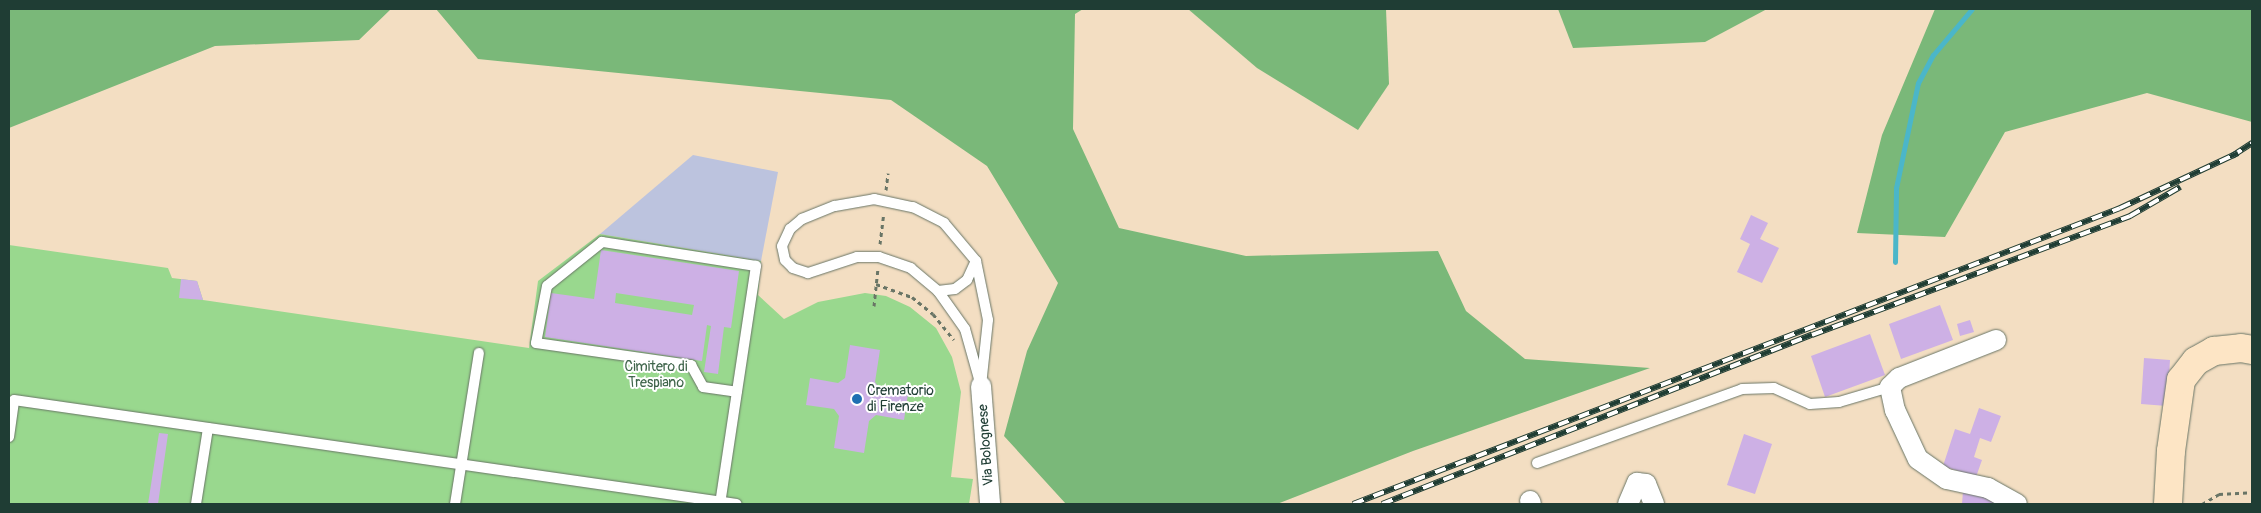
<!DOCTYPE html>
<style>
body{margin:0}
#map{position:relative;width:2261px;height:513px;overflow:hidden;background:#f3dec2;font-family:Pangolin,sans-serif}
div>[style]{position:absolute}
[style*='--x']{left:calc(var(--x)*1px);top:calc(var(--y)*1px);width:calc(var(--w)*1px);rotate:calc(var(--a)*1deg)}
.industrial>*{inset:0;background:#bcc3de}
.green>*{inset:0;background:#99d88e}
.forest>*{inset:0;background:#7ab879}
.stream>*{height:5px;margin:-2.5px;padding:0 2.5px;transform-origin:2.5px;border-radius:2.5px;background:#4bb6c9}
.building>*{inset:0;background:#cdb0e5}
.path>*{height:3px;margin-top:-1.5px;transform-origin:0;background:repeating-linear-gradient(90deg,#697566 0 4px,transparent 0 8px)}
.roads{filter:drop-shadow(0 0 1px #697566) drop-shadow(0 0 1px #697566)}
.lane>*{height:10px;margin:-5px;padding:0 5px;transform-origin:5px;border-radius:5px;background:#fff}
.street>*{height:20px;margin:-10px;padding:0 10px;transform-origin:10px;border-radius:10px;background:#fff}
.secondary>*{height:28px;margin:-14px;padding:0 14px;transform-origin:14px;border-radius:14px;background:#fde5c5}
.rail>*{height:5.5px;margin-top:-2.75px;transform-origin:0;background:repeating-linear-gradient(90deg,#fff 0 11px,#1f3d34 0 22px);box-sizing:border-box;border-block:1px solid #1f3d34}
.dots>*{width:14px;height:14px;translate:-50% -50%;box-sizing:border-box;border:2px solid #fff;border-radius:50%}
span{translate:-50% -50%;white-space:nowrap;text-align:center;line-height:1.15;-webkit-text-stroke:4px #fff;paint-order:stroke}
.park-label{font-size:14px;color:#3e644a}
.poi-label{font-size:14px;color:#1f3d34}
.left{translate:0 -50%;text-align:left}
.street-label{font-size:14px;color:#1f3d34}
.frame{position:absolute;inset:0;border:10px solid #1f3d34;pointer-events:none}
</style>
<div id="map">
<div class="industrial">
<div style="clip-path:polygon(693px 155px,778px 172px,761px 261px,600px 234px)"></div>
</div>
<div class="green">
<div style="clip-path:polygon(600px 234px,761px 261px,758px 295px,784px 319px,818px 302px,865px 293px,886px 296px,910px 307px,936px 328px,952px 357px,961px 392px,951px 477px,973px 479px,969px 504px,9px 504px,9px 245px,168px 268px,172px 278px,197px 281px,203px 300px,529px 348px,538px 281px)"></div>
</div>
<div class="forest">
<div style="clip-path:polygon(9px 9px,391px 9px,359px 40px,215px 46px,9px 128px)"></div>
<div style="clip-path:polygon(436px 9px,1083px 9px,1075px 14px,1073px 129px,1119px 228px,1246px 256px,1438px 251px,1466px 311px,1525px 359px,1650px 368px,1413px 451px,1277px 504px,1066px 504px,1004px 436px,1027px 351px,1058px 283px,987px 166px,891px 100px,478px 59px)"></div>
<div style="clip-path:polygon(1188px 9px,1386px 9px,1389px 84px,1358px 130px,1257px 68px)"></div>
<div style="clip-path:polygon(1558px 9px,1767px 9px,1705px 42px,1573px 48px)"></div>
<div style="clip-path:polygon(1935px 9px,2252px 9px,2252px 122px,2147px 93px,2005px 132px,1945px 237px,1857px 233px,1882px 135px)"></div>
</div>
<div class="stream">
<div style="--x:1895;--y:262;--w:74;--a:-89.2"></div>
<div style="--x:1896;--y:188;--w:107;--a:-78.2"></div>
<div style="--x:1918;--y:83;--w:32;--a:-62"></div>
<div style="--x:1933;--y:55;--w:60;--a:-49.7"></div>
</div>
<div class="building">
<div style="clip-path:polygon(1751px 215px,1768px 223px,1760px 239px,1779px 248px,1762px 283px,1737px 272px,1750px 244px,1740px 239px)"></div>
<div style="clip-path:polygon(evenodd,601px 250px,739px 271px,731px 328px,724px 327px,718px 374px,704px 372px,711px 326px,707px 325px,702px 361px,545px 337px,551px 293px,594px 299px,601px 250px,616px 293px,694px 305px,692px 315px,615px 303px,616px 293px)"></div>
<div style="clip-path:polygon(181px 279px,197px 281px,203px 300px,179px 298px)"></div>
<div style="clip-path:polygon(1940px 305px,1953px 340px,1901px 359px,1889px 324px)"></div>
<div style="clip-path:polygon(1970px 320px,1974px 332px,1960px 336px,1957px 324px)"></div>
<div style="clip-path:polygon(1870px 334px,1885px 375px,1825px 397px,1811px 356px)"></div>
<div style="clip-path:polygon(850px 345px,880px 350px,875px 382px,880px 389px,908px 394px,904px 420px,876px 415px,869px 421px,864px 453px,834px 448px,839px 416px,834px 409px,806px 405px,810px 378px,838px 383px,845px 378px)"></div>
<div style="clip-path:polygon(2144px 358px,2170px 360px,2167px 406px,2141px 404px)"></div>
<div style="clip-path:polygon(1979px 408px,2001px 416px,1991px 442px,1980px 438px,1974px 457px,1982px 460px,1976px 477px,1943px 466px,1955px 429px,1970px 434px)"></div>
<div style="clip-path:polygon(159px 433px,168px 434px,158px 504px,148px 504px)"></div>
<div style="clip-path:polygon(1744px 434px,1772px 444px,1755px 494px,1727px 485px)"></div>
<div style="clip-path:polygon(1963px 491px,2001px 502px,2001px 504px,1962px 504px)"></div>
</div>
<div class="path">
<div style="--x:886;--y:190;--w:17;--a:-83"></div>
<div style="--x:880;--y:244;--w:31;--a:-83"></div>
<div style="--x:876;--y:284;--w:38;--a:20"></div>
<div style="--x:912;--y:297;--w:27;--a:39"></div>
<div style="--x:933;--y:314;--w:33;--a:51"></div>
<div style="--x:874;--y:306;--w:38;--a:-84"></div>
<div style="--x:2202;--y:504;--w:20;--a:-30"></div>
<div style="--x:2219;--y:494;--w:33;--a:-3"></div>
</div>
<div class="roads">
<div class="lane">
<div style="--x:874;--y:199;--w:40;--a:12"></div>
<div style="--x:913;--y:207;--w:35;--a:27"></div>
<div style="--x:944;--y:223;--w:50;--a:49.9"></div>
<div style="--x:976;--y:261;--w:60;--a:78.5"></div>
<div style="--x:988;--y:320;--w:66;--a:96.1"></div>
<div style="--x:981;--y:386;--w:59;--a:-105.7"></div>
<div style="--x:965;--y:329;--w:47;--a:-125.4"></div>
<div style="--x:938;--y:291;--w:35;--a:-140"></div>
<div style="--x:911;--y:268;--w:34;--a:-161"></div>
<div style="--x:879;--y:257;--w:22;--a:180"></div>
<div style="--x:857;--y:257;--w:52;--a:161.9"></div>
<div style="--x:808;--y:273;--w:16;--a:-162"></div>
<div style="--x:793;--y:268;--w:11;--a:-135"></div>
<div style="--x:785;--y:260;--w:14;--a:-102"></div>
<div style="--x:782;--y:246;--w:19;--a:-65"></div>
<div style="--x:790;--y:229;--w:16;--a:-40"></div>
<div style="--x:802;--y:219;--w:35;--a:-22"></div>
<div style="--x:835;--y:206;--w:40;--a:-10"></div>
<div style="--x:938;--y:291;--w:17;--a:-7"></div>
<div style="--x:955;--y:289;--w:15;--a:-37"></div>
<div style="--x:967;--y:280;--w:21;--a:-65"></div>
<div style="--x:9;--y:437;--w:37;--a:-82"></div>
<div style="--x:14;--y:400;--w:730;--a:8.19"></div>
<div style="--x:1537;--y:463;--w:218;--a:-19.8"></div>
<div style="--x:1742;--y:389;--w:32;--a:-2"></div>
<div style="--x:1774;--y:388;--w:39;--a:24"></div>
<div style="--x:1810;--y:404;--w:29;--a:-4"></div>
<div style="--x:1839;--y:402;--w:53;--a:-16.4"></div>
<div style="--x:196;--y:504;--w:77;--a:-81"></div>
<div style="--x:455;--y:504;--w:153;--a:-81"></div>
<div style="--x:720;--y:504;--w:241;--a:-81.4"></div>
<div style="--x:756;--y:266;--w:156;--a:-171.1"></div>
<div style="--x:602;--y:242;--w:70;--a:141.3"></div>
<div style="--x:547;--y:286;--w:58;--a:100.9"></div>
<div style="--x:536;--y:343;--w:157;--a:8.1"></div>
<div style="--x:691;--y:365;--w:25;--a:61"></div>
<div style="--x:703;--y:387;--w:34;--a:8"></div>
</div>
<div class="street">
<div style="--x:1996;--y:340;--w:104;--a:158.6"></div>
<div style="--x:1899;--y:378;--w:13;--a:135"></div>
<div style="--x:1890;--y:387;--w:24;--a:78"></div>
<div style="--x:1895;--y:410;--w:54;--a:64.9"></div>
<div style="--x:1918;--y:459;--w:35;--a:35"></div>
<div style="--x:1947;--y:479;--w:42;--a:12.4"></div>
<div style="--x:1988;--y:488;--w:33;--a:29"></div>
<div style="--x:981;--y:386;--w:118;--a:85.6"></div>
<div style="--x:1530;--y:501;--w:3;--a:72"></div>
<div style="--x:1628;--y:504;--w:23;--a:-67"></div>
<div style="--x:1637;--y:483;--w:9;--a:6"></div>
<div style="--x:1646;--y:484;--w:22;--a:68"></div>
</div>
<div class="secondary">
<div style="--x:2168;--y:504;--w:53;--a:-86.8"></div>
<div style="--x:2171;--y:451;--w:72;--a:-82"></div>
<div style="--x:2181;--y:380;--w:24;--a:-52"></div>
<div style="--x:2196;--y:361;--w:21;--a:-29"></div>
<div style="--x:2214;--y:351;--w:27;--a:-6"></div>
<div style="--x:2241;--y:348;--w:11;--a:10"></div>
</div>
</div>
<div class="rail">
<div style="--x:2232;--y:156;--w:24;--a:-33"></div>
<div style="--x:1353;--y:504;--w:822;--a:-21.1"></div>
<div style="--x:2120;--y:208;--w:130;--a:-25"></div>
<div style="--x:1382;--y:504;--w:462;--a:-21.5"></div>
<div style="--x:1812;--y:335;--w:340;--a:-20.5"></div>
<div style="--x:2130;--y:216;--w:58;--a:-30.1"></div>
</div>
<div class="dots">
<div style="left:857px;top:399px;background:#1f6fb2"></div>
</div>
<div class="park-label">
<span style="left:656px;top:375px">Cimitero di<br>Trespiano</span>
</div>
<div class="poi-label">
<span class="left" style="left:867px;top:399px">Crematorio<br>di Firenze</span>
</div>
<div class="street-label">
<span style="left:986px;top:445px;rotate:-94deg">Via Bolognese</span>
</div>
<div class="frame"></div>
</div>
